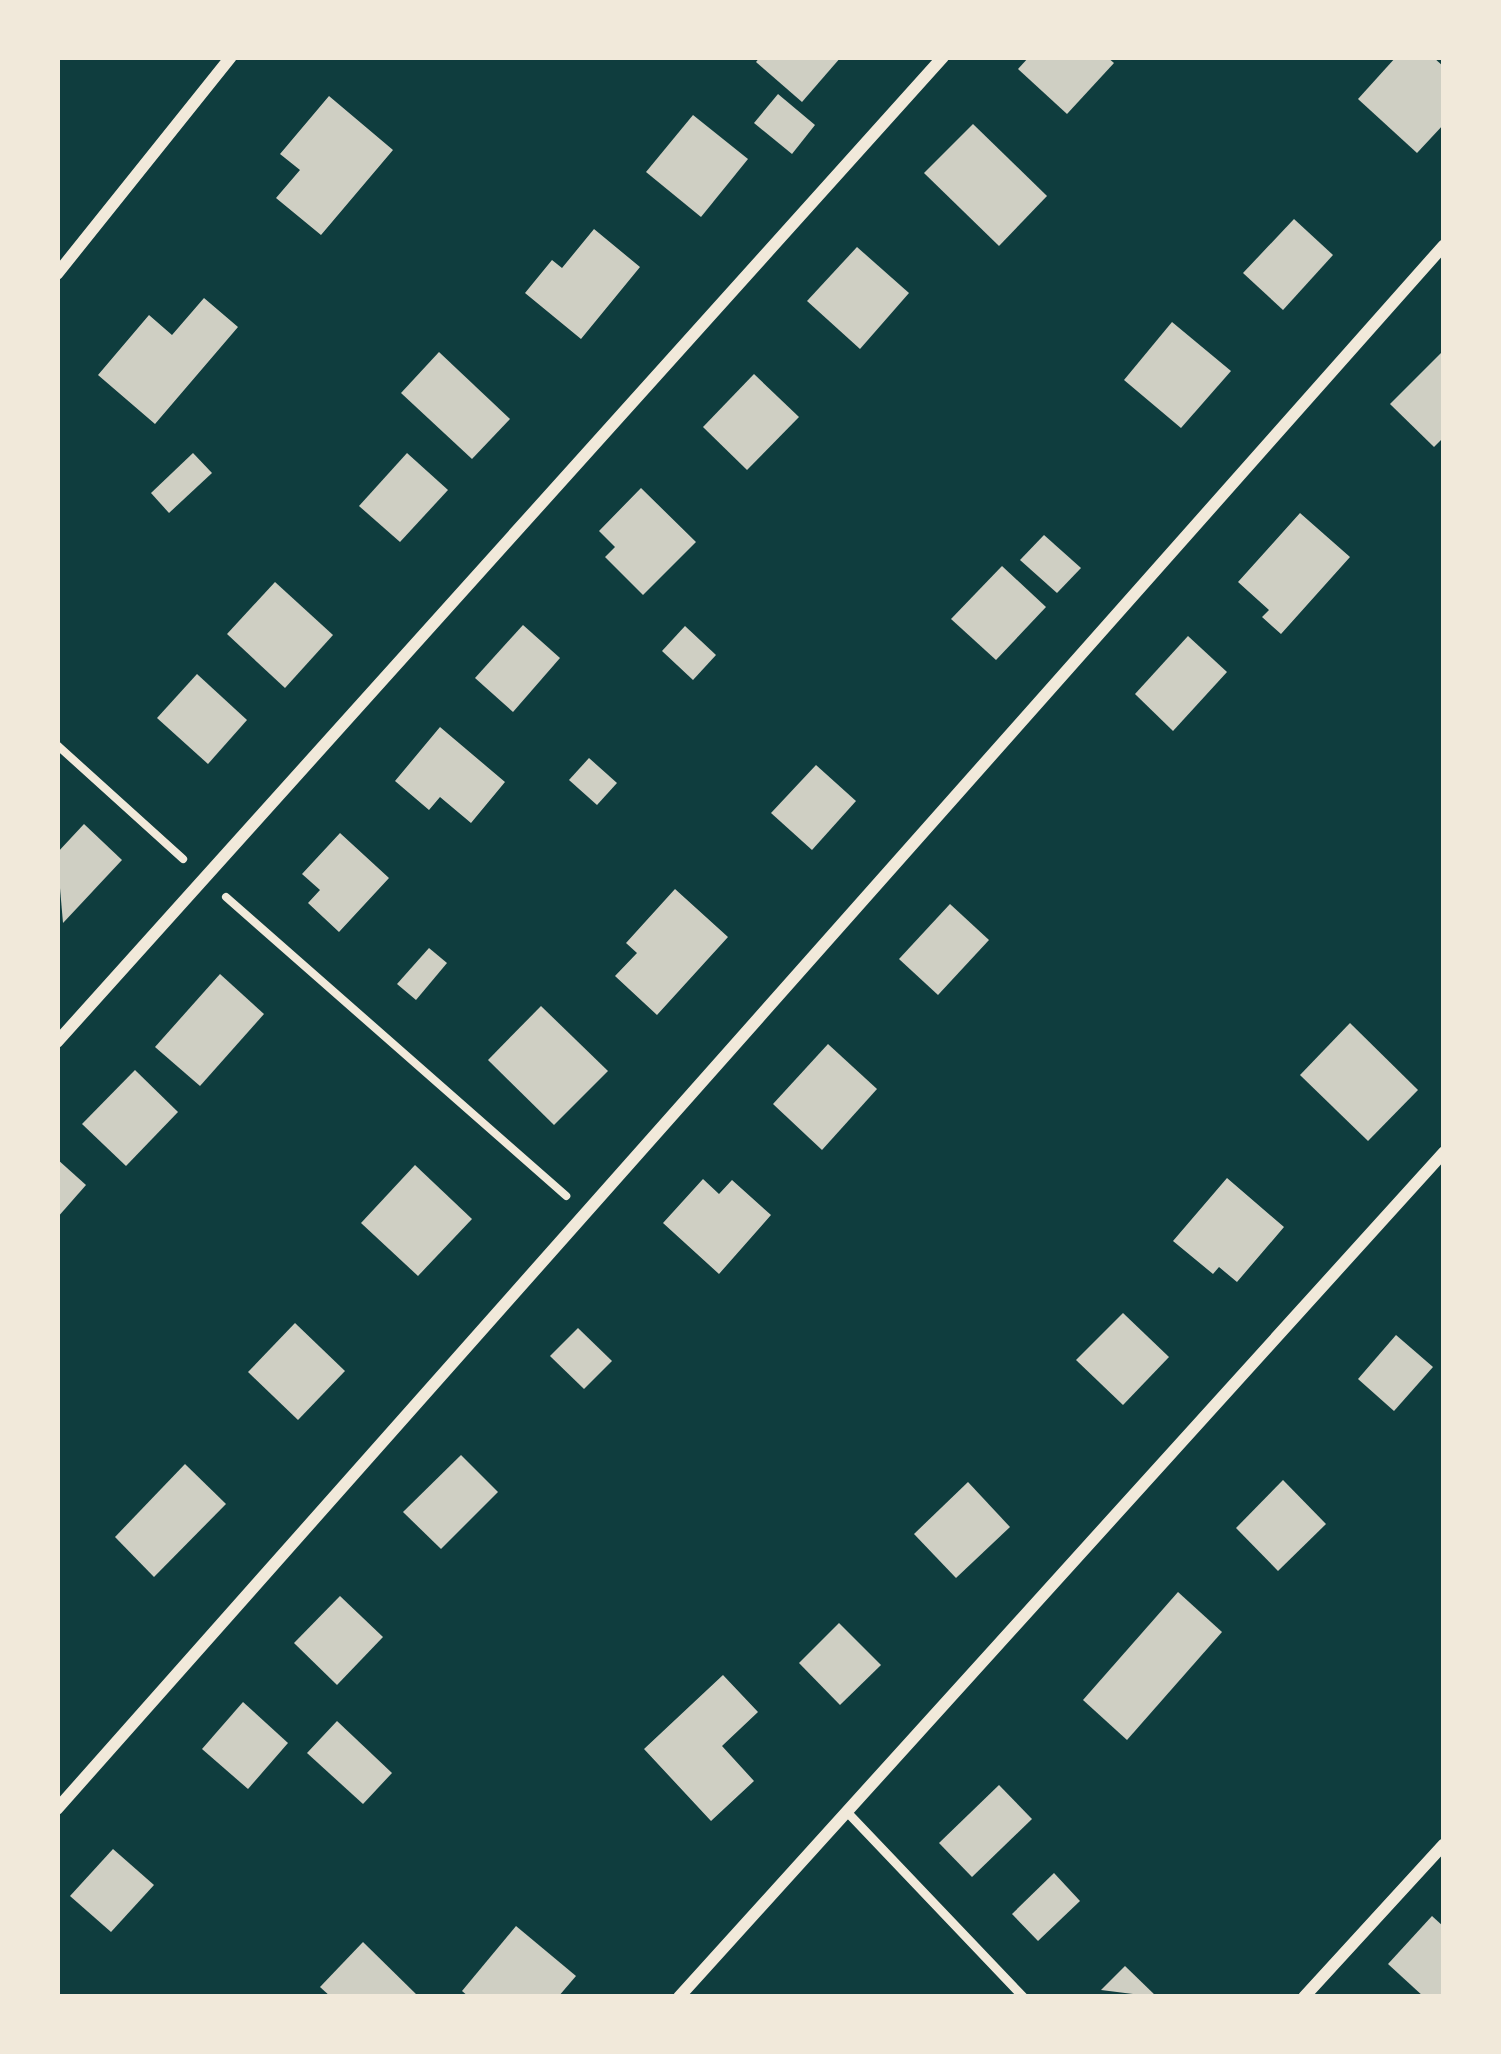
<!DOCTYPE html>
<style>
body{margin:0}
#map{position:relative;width:1501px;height:2054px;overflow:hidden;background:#0f3d3e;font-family:"Fira Sans Condensed",sans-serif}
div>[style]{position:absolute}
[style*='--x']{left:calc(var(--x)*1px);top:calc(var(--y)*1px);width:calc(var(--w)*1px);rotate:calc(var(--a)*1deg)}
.building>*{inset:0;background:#cfcfc3}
.path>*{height:8px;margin:-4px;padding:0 4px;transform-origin:4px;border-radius:4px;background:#f1e9da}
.service>*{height:9px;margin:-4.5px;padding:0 4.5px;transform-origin:4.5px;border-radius:4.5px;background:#f1e9da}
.minor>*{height:12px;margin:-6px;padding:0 6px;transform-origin:6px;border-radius:6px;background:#f1e9da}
span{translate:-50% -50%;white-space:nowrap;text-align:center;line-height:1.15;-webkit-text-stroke:9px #f1e9da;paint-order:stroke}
.frame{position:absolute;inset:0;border:60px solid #f1e9da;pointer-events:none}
</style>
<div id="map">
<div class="building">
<div style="clip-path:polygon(760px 57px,841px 57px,802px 102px,756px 62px)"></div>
<div style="clip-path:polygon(1029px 57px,1107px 57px,1114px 63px,1067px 114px,1018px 69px)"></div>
<div style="clip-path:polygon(1396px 57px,1433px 57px,1444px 67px,1444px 124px,1417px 153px,1358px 99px)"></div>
<div style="clip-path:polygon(778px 94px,815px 125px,792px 154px,754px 123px)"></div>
<div style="clip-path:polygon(329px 96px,393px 150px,321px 235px,276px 198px,300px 170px,280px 154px)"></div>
<div style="clip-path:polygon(693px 115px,748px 159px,701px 217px,646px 172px)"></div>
<div style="clip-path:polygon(973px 124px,1047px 196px,999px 246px,924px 173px)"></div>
<div style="clip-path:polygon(1294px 219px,1333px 255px,1283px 310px,1243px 273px)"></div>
<div style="clip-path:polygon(594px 229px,640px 267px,581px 339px,525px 293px,552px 260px,562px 268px)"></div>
<div style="clip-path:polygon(857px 247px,909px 293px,860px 349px,807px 301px)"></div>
<div style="clip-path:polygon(204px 298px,238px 327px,155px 424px,98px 375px,149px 315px,172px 335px)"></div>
<div style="clip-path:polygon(1172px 322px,1231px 371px,1181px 428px,1124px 380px)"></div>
<div style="clip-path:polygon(1444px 350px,1444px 437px,1434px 447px,1390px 404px)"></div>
<div style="clip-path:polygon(439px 352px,510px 419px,472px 459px,401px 393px)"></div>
<div style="clip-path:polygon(754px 374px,799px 417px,747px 470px,703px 427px)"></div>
<div style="clip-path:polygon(193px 453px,212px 473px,169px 513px,151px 493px)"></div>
<div style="clip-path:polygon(407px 453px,448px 490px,400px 542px,359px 506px)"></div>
<div style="clip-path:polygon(641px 488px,696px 542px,643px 595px,605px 557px,615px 547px,599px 531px)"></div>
<div style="clip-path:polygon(1300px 513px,1350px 557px,1281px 634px,1262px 617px,1269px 610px,1238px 582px)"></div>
<div style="clip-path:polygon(1044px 535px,1081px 568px,1057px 593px,1020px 560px)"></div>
<div style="clip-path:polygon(1002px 566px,1046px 607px,996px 660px,951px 619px)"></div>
<div style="clip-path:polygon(275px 582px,333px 635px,285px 688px,227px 634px)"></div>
<div style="clip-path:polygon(523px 625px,560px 658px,513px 712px,475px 678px)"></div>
<div style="clip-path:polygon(685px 626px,716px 655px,693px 680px,662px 651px)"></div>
<div style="clip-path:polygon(1188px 636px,1227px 672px,1173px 731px,1135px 694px)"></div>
<div style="clip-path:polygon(197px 674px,247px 720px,208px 764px,157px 718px)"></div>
<div style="clip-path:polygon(440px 727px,505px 782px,471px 823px,440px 797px,429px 810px,395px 781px)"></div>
<div style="clip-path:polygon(589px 758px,617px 783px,597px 805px,569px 780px)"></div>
<div style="clip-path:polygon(816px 765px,856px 801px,812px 850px,771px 813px)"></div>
<div style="clip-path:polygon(84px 824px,122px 860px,63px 923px,57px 853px)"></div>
<div style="clip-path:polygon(340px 833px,389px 878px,339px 932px,308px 903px,320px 890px,302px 874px)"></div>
<div style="clip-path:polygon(675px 889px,728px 937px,657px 1015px,615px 976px,637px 953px,626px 943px)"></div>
<div style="clip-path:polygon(950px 904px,989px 940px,938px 995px,899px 959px)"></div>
<div style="clip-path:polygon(429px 948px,447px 963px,416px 1000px,397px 984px)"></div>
<div style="clip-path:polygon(220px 974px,264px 1014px,200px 1086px,155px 1047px)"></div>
<div style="clip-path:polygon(541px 1006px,608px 1071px,554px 1125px,488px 1060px)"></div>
<div style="clip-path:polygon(1350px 1023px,1418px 1090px,1368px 1141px,1300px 1075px)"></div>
<div style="clip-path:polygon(828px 1044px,877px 1089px,822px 1150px,773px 1104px)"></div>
<div style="clip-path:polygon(135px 1070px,178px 1112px,126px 1166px,82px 1124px)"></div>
<div style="clip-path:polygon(57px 1159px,86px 1185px,57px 1218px)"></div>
<div style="clip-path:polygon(415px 1165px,472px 1219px,418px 1276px,361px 1223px)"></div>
<div style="clip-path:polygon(1227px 1178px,1284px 1227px,1237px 1282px,1219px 1267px,1213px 1274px,1173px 1241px)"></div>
<div style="clip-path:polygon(703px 1179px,719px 1194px,732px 1180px,771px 1215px,719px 1274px,663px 1223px)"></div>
<div style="clip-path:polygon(1123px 1313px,1169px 1357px,1123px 1405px,1076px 1360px)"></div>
<div style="clip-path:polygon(295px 1323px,345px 1371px,298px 1420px,248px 1372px)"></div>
<div style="clip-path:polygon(578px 1328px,612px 1361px,584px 1389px,550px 1356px)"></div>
<div style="clip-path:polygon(1396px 1335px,1433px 1367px,1394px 1411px,1358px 1379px)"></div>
<div style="clip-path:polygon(461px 1455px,498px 1492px,441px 1549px,403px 1512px)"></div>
<div style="clip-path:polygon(185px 1464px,226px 1504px,154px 1577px,115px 1537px)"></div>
<div style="clip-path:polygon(1283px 1480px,1326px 1524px,1278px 1571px,1236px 1528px)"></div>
<div style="clip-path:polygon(968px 1482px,1010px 1527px,956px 1578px,914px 1534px)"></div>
<div style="clip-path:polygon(1178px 1592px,1222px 1632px,1127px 1740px,1083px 1700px)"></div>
<div style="clip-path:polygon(340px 1596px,383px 1637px,337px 1685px,294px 1643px)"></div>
<div style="clip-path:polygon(839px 1623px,881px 1665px,840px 1705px,799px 1663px)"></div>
<div style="clip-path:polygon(723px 1675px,758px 1712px,722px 1746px,754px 1781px,711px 1821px,644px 1749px)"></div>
<div style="clip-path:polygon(243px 1702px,288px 1743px,248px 1789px,202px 1749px)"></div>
<div style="clip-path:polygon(337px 1721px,392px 1773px,363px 1804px,307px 1753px)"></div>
<div style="clip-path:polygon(999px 1785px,1032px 1819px,972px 1877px,939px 1843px)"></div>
<div style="clip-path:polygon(113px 1849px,154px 1885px,111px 1932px,70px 1896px)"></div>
<div style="clip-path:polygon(1054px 1873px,1080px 1901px,1038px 1941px,1012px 1914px)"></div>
<div style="clip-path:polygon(1432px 1916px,1444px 1927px,1444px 1997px,1424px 1997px,1388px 1964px)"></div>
<div style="clip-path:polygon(516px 1926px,576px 1976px,558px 1997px,469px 1997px,462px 1991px)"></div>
<div style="clip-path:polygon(363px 1942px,419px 1997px,331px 1997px,320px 1987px)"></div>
<div style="clip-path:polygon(1125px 1966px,1157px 1997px,1101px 1990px)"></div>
</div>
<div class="path">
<div style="--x:57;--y:745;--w:170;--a:42.1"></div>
<div style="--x:226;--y:897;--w:453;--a:41.3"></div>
</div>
<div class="service">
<div style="--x:847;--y:1812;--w:255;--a:46.4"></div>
</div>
<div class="minor">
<div style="--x:57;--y:274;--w:278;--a:-51.3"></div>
<div style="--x:57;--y:1042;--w:1325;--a:-48.03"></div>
<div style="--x:57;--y:1809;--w:2090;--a:-48.43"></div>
<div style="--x:679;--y:1997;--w:1140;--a:-47.84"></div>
<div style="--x:1304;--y:1997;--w:207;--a:-47.5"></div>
</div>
<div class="frame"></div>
</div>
